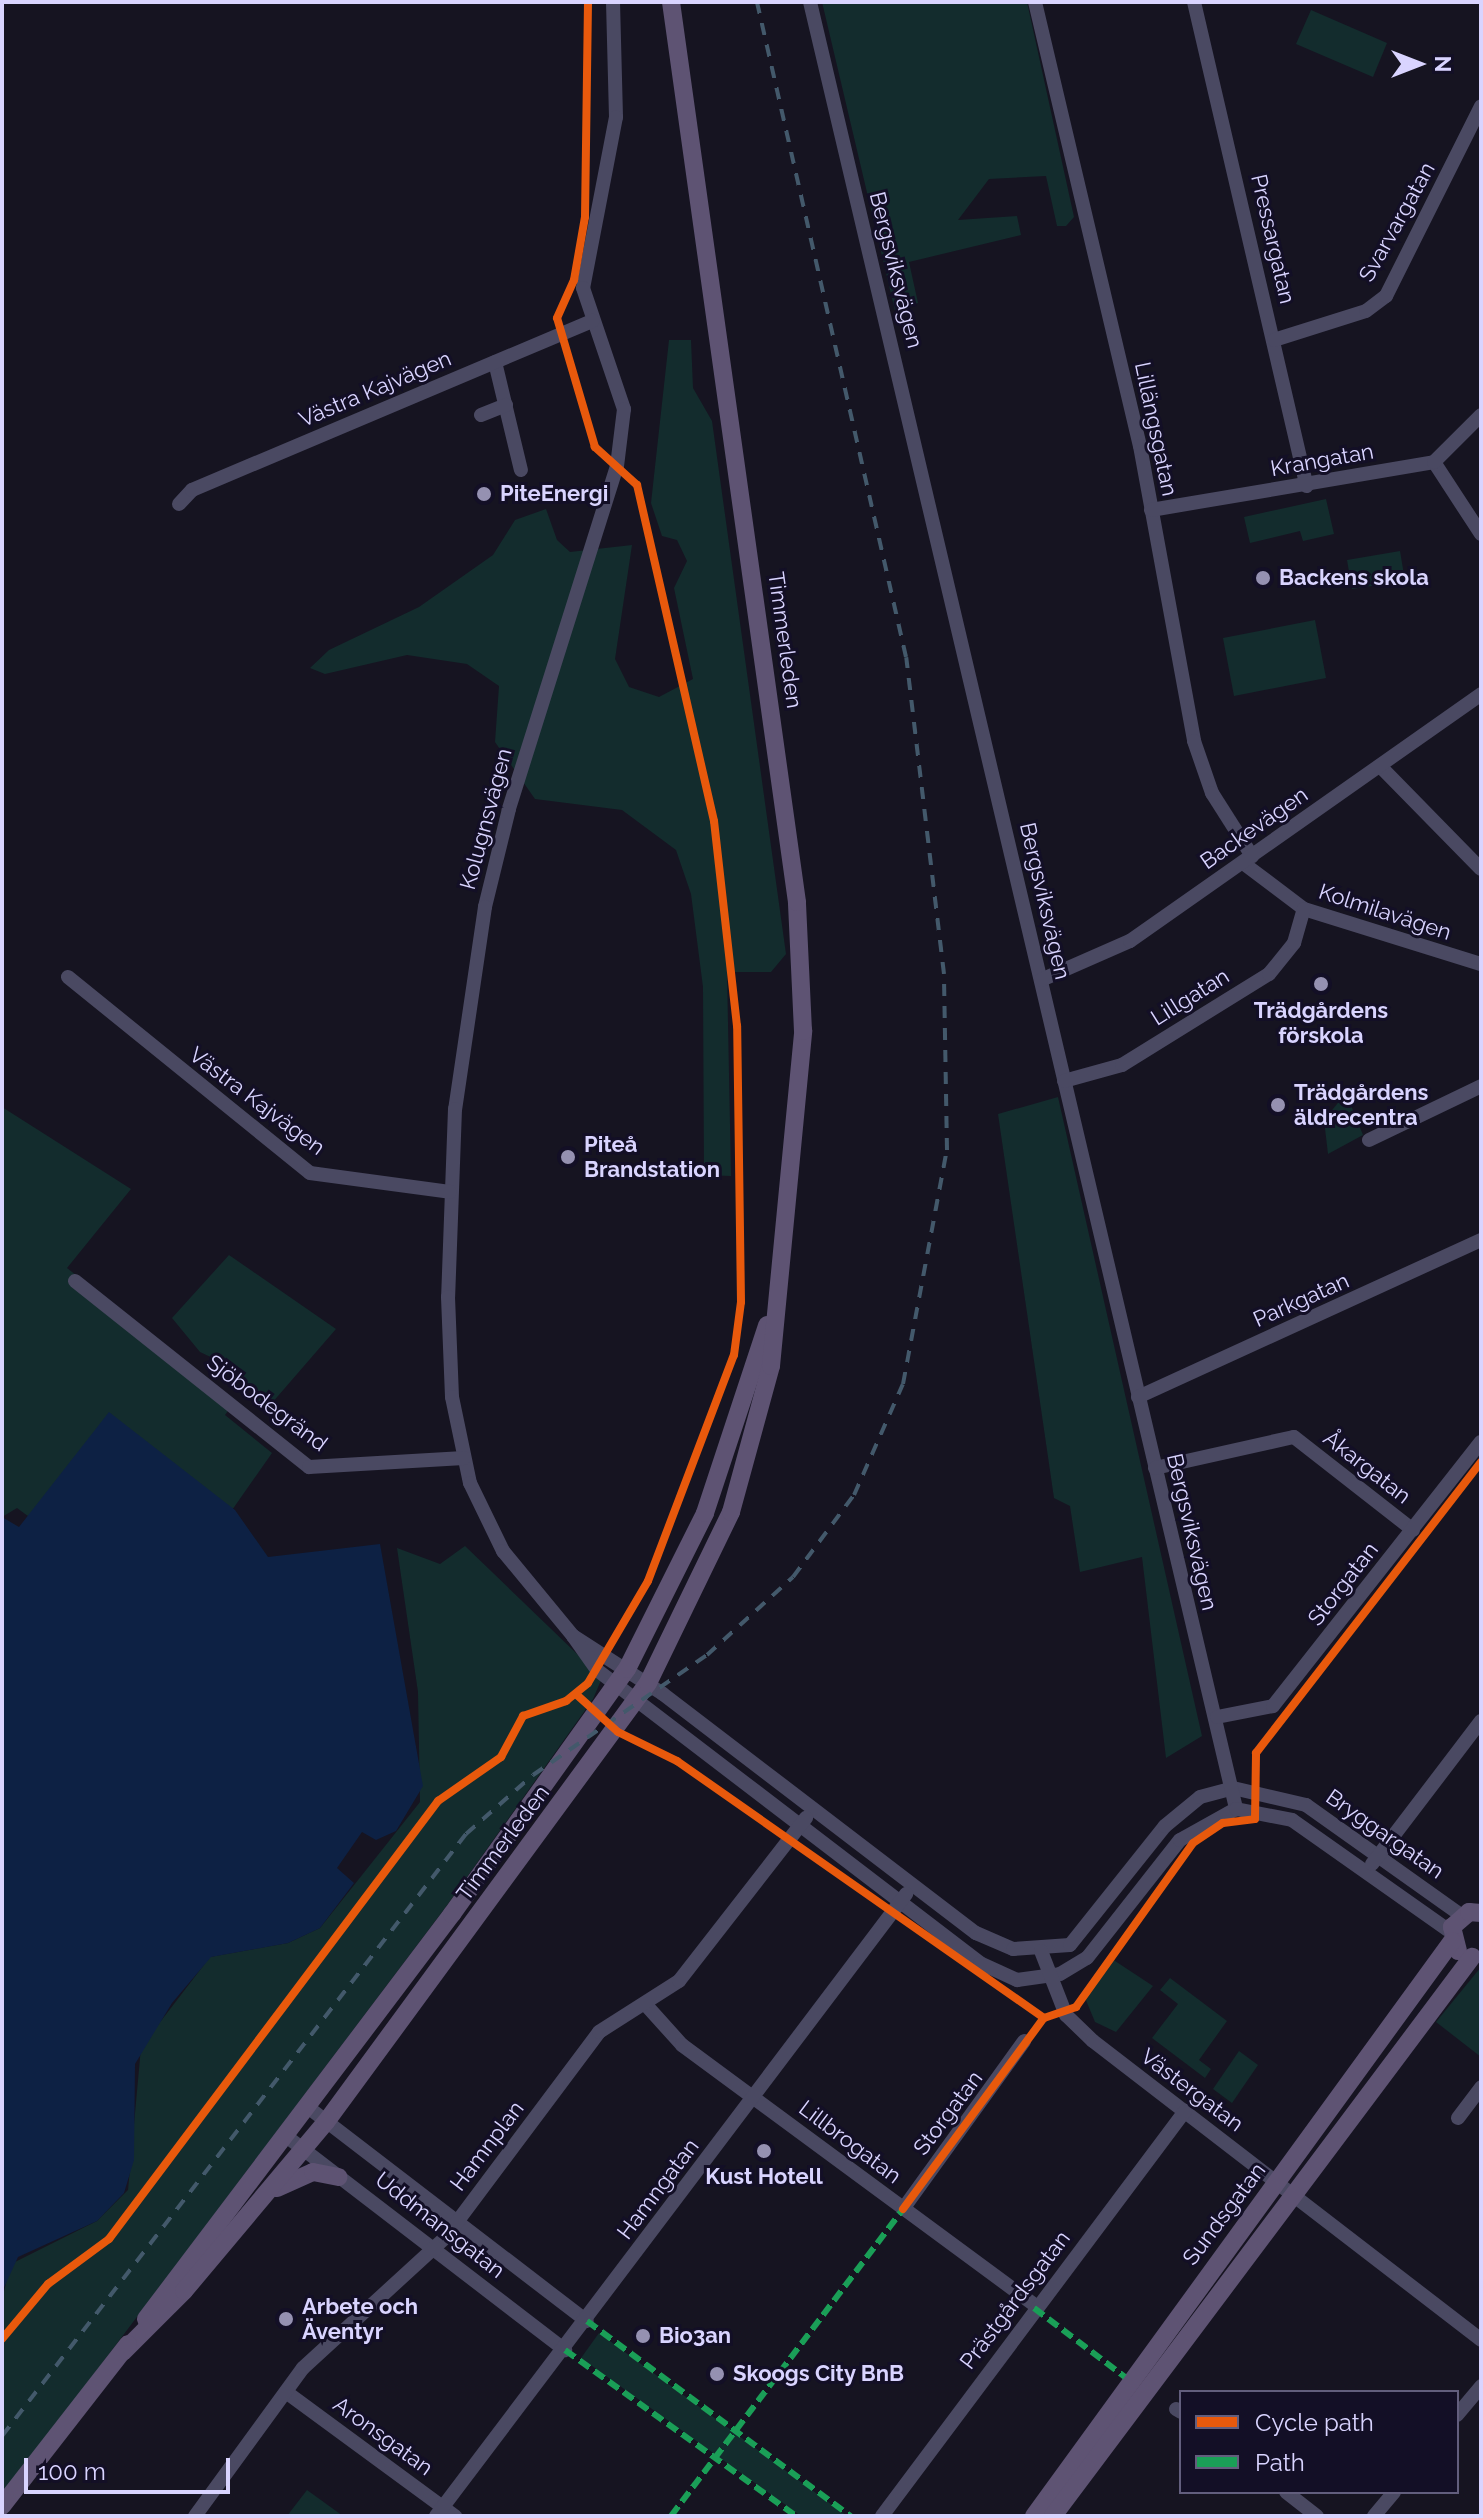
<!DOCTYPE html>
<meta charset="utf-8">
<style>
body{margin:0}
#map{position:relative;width:1483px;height:2518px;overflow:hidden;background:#161421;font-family:Raleway,sans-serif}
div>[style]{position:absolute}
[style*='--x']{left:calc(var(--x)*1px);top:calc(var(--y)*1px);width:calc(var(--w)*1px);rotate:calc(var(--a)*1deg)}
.green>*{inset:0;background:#132c2d}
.water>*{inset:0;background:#0d2144}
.minor>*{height:14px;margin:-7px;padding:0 7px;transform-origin:7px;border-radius:7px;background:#4a4962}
.major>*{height:18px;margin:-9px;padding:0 9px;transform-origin:9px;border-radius:9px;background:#5e5373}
.rail>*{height:4px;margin-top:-2px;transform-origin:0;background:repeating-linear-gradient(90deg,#43596b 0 12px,transparent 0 22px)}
.quiet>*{height:6px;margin-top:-3px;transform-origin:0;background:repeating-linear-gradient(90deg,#1a9f57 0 12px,transparent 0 18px)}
.cycleway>*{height:8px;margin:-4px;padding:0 4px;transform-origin:4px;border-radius:4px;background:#e8590c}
.dots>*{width:22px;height:22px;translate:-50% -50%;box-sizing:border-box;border:4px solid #130f26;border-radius:50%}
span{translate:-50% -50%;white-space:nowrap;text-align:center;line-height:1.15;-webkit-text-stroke:6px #130f26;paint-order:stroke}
.street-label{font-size:22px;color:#d9d4ff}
.poi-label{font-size:22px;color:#d9d4ff;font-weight:700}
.left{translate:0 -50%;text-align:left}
.frame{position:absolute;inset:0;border:4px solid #d9d4ff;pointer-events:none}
.legend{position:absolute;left:1179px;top:2390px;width:280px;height:104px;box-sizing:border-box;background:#130f26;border:2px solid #625e7d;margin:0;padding:10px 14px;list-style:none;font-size:24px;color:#d9d4ff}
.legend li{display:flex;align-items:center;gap:16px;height:40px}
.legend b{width:40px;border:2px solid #625e7d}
.north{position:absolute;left:1379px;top:24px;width:80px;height:80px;-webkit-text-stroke:6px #130f26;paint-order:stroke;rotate:90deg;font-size:22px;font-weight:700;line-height:32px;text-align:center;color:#d9d4ff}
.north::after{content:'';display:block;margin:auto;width:28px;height:36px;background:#d9d4ff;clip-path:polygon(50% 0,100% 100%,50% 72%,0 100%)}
.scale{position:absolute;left:24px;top:2458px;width:206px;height:36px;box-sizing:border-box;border:4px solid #d9d4ff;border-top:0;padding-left:10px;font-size:24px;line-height:28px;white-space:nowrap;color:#d9d4ff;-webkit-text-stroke:6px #130f26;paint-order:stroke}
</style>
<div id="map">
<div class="green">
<div style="clip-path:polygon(822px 2px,1027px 2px,1074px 217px,1066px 226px,1057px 226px,1046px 176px,989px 179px,958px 220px,1017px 216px,1021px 235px,909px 262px,918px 303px,895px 311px)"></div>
<div style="clip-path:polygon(1311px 10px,1387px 43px,1373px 77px,1296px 44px)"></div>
<div style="clip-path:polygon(669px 340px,691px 340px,693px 388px,712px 421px,786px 954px,771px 972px,727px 972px,731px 1176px,704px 1175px,703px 987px,691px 894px,676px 850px,622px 810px,535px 799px,495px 742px,499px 686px,467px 664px,407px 655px,325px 674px,310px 668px,329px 650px,419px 607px,493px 555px,515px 520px,546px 509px,557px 540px,570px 552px,632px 545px,615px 659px,629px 687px,659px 697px,693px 679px,674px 588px,687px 561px,677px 540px,662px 536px,651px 503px)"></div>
<div style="clip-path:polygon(1326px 499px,1334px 534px,1303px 541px,1300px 531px,1250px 543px,1244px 517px)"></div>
<div style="clip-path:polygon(1400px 551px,1405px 581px,1352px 589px,1347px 560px)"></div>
<div style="clip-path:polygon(1315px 620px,1326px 678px,1234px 696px,1223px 638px)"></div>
<div style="clip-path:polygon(1346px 1093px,1363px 1135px,1328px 1154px,1324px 1120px)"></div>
<div style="clip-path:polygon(1058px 1097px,1202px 1736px,1166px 1758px,1142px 1557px,1080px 1572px,1070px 1506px,1054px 1498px,998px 1114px)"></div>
<div style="clip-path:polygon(2px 1107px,131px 1189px,67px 1268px,235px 1401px,225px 1415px,272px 1453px,230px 1513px,32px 1519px,17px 1508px,2px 1517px)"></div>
<div style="clip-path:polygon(229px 1255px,336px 1329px,265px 1411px,236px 1369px,200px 1352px,172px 1318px)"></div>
<div style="clip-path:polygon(465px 1546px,602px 1678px,593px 1699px,445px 1908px,2px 2496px,2px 2299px,11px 2264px,97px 2221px,128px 2190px,141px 2047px,210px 1957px,288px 1943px,320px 1928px,420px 1802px,418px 1692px,397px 1548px,440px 1564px)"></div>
<div style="clip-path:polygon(1109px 1957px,1153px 1986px,1116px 2032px,1095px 2022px,1083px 1993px)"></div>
<div style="clip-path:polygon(1481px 1967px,1481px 2057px,1436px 2022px)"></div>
<div style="clip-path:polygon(1170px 1978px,1227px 2021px,1199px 2060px,1211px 2069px,1205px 2078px,1152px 2038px,1178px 2004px,1160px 1990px)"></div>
<div style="clip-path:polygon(1239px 2051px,1258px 2065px,1232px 2103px,1213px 2089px)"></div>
<div style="clip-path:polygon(599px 2333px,731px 2430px,847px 2516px,801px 2516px,581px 2358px)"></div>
<div style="clip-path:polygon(307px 2490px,343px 2516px,287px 2516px)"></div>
</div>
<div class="water">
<div style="clip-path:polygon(109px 1412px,235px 1510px,268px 1557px,380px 1544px,423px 1786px,396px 1831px,376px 1840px,362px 1832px,337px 1868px,354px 1883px,320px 1928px,288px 1943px,211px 1957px,172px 2003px,135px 2064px,134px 2160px,124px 2193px,97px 2221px,18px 2257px,2px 2292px,2px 1517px,19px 1527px)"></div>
</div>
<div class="minor">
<div style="--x:613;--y:2;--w:115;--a:88.5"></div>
<div style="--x:616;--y:117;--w:174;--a:100.9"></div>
<div style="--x:583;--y:288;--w:128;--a:71.3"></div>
<div style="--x:624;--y:409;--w:57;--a:97"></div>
<div style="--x:617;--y:466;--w:360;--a:107.5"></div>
<div style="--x:509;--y:809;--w:101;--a:103.8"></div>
<div style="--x:485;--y:907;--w:204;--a:98.4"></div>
<div style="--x:455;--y:1109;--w:188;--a:92.1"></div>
<div style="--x:448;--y:1297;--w:100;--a:87.7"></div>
<div style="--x:452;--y:1397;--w:88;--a:78.2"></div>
<div style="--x:470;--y:1483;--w:76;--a:64.1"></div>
<div style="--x:503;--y:1551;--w:110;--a:50.5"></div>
<div style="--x:573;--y:1636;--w:107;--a:32.8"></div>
<div style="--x:663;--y:1694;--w:394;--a:37.4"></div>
<div style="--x:976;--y:1933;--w:40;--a:23.4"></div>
<div style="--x:1013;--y:1949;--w:57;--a:-4"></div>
<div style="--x:1070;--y:1945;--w:152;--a:-51.4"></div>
<div style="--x:1165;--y:1826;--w:45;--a:-39.6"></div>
<div style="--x:1200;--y:1797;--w:34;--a:-15"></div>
<div style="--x:1233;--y:1788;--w:75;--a:13.1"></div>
<div style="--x:1306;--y:1805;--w:191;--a:35.4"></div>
<div style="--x:810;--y:2;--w:1857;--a:76.73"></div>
<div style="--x:1035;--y:2;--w:456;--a:76.7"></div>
<div style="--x:1140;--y:446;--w:300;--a:79.6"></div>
<div style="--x:1194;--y:741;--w:55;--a:70.9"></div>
<div style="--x:1212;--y:793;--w:75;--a:57.6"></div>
<div style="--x:1194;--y:2;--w:497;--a:76.9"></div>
<div style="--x:1274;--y:340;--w:96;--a:-17.5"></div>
<div style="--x:1366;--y:311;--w:25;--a:-37"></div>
<div style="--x:1386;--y:296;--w:212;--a:-63.4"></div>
<div style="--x:495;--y:362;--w:111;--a:76.5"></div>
<div style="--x:481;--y:415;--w:27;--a:-22"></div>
<div style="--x:1434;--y:462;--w:86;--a:56.9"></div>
<div style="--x:179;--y:504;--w:19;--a:-47"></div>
<div style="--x:192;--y:490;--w:435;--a:-22.9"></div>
<div style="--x:1151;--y:510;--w:287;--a:-9.6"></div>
<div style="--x:1434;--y:462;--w:66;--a:-45"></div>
<div style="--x:1380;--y:766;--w:144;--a:45.6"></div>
<div style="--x:1243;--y:863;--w:76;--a:37"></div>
<div style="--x:1304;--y:909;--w:185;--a:17.3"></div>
<div style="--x:68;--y:977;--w:311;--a:39"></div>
<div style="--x:310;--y:1173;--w:141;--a:7.7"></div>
<div style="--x:1041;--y:980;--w:97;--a:-23.7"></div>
<div style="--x:1130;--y:941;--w:429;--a:-35.1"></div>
<div style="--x:1064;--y:1081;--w:60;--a:-15.4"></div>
<div style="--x:1122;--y:1065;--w:173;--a:-31.8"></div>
<div style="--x:1269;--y:974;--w:40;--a:-51"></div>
<div style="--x:1294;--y:943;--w:35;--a:-74"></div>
<div style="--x:1369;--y:1140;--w:124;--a:-25.7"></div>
<div style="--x:75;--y:1281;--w:299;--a:38.5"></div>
<div style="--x:309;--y:1467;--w:155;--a:-3.3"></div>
<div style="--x:1138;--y:1397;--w:377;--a:-24.6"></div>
<div style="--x:1155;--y:1468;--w:142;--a:-12.6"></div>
<div style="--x:1294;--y:1437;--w:151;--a:38"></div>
<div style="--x:573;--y:1636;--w:42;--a:54.8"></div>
<div style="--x:597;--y:1670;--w:482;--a:37.4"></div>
<div style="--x:980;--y:1963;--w:41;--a:24.7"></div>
<div style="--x:1017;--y:1980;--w:43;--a:-7.9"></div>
<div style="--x:1060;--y:1974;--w:31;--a:-31"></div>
<div style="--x:1087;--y:1958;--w:150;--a:-51.8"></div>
<div style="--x:1180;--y:1840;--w:64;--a:-29"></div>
<div style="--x:1236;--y:1809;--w:57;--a:11.1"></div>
<div style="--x:1292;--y:1820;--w:194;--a:35.2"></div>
<div style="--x:1217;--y:1717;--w:57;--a:-11.1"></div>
<div style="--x:1273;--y:1706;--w:336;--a:-51.8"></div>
<div style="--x:1372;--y:1864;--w:180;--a:-52.7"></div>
<div style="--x:1041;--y:1951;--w:69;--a:68.7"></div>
<div style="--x:1066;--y:2015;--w:37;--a:44"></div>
<div style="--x:1093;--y:2041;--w:490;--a:37.6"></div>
<div style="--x:646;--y:2005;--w:54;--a:48"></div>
<div style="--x:682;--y:2045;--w:440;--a:36.4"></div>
<div style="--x:309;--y:2108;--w:350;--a:37.5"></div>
<div style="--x:1458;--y:2118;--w:39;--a:-53"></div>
<div style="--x:286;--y:2136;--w:352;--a:37.5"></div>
<div style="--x:903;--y:2209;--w:207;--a:-54.2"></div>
<div style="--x:286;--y:2392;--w:210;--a:36.3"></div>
<div style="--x:1176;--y:2409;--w:6;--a:31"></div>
<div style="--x:1457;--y:2415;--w:38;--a:-50"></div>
<div style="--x:1286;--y:2492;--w:39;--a:38"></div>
<div style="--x:195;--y:2516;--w:183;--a:-53.9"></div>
<div style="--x:303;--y:2368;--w:193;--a:-42.5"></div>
<div style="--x:445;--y:2238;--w:257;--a:-53.2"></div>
<div style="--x:599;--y:2032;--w:95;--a:-32.5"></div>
<div style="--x:679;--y:1981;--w:207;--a:-52.1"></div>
<div style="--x:436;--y:2516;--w:780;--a:-52.92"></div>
<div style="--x:882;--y:2516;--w:506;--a:-53.2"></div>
<div style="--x:1374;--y:2516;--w:31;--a:-50"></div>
</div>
<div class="major">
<div style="--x:1458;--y:1951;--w:25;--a:-104"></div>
<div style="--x:1452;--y:1927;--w:23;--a:-41"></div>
<div style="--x:1469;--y:1912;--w:12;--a:5"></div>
<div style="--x:277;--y:2188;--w:39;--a:-24"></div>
<div style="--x:313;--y:2172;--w:26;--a:11"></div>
<div style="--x:146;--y:2319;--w:508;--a:-52.93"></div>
<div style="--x:452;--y:1914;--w:301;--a:-54.5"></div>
<div style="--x:627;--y:1669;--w:174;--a:-63.4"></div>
<div style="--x:705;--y:1513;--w:198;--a:-71.7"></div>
<div style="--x:123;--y:2352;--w:86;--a:-45"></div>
<div style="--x:184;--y:2291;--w:221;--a:-50"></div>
<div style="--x:326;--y:2122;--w:544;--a:-53.74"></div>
<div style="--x:648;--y:1683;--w:190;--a:-64.1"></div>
<div style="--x:731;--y:1512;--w:151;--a:-74.7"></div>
<div style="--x:771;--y:1366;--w:337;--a:-84.5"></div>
<div style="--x:803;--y:1031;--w:129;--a:-92.7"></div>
<div style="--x:797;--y:902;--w:909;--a:-97.97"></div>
<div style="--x:2;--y:2506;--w:205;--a:-52.1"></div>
<div style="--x:1034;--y:2516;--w:711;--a:-53.98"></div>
<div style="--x:1053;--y:2516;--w:699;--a:-53.15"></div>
</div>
<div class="rail">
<div style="--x:2;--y:2436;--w:760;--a:-52.38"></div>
<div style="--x:466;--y:1834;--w:89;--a:-41.4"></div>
<div style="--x:533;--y:1775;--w:211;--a:-34.6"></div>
<div style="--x:707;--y:1655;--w:116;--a:-42.2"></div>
<div style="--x:793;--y:1577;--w:102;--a:-53.4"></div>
<div style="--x:854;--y:1495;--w:121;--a:-66.2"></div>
<div style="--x:903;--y:1384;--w:238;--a:-79.4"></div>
<div style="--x:947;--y:1150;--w:176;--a:-91"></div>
<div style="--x:944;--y:974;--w:319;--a:-96.8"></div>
<div style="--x:906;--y:657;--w:672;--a:-102.82"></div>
</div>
<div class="quiet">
<div style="--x:1034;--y:2308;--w:114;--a:37.2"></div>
<div style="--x:587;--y:2321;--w:328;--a:36.5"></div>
<div style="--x:565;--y:2350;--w:284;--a:35.7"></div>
<div style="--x:671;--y:2516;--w:385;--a:-52.9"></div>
</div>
<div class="cycleway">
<div style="--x:577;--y:1695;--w:55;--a:42.1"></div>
<div style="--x:618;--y:1732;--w:66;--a:26.2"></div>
<div style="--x:677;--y:1761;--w:448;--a:35"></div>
<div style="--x:903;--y:2209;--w:237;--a:-53.6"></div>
<div style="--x:1044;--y:2018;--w:34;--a:-19"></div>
<div style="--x:1076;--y:2007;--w:201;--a:-54.5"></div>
<div style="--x:1193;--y:1843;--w:36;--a:-34"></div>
<div style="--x:1223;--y:1823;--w:32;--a:-7"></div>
<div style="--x:1255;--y:1819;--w:66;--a:-89.1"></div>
<div style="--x:1256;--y:1753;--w:368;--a:-52.3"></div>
<div style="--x:2;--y:2339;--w:72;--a:-50.1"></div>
<div style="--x:48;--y:2284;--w:76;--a:-36.4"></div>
<div style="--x:109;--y:2239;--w:548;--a:-53.09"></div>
<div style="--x:438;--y:1801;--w:77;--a:-34.9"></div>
<div style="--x:501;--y:1757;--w:47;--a:-61.8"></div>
<div style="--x:523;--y:1716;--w:46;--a:-19.2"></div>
<div style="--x:566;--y:1701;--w:28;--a:-39"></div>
<div style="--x:588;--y:1683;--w:118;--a:-59.5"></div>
<div style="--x:648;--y:1581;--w:242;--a:-69.2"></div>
<div style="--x:734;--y:1355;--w:53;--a:-82.5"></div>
<div style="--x:741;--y:1302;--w:276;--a:-90.8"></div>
<div style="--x:737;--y:1026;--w:206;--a:-96.4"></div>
<div style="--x:714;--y:821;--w:345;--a:-102.9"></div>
<div style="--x:637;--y:485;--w:57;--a:-137.9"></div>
<div style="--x:595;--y:447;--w:134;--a:-106.4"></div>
<div style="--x:557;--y:318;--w:42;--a:-65.9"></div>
<div style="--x:574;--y:280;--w:64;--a:-80.1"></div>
<div style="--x:585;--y:217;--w:215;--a:-89.2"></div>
</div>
<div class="dots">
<div style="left:484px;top:494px;background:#9591b1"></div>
<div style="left:1263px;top:578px;background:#9591b1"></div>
<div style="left:1321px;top:984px;background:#9591b1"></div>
<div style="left:1278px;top:1105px;background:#9591b1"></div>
<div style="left:568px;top:1157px;background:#9591b1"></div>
<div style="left:764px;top:2151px;background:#9591b1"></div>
<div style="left:286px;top:2319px;background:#9591b1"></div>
<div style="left:643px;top:2336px;background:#9591b1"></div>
<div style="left:717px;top:2374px;background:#9591b1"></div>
</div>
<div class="street-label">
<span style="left:1397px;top:222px;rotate:-61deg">Svarvargatan</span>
<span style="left:1273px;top:239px;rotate:77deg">Pressargatan</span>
<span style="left:896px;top:270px;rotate:76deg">Bergsviksvägen</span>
<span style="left:375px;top:389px;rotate:-23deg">Västra Kajvägen</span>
<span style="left:1156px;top:429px;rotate:78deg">Lillängsgatan</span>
<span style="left:1322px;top:460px;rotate:-10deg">Krangatan</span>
<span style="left:785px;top:640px;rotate:82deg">Timmerleden</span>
<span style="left:486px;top:819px;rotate:-75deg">Kolugnsvägen</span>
<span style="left:1254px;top:828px;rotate:-35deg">Backevägen</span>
<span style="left:1045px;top:901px;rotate:77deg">Bergsviksvägen</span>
<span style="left:1385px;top:912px;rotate:18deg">Kolmilavägen</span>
<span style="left:1190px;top:997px;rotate:-32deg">Lillgatan</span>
<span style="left:257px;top:1101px;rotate:37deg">Västra Kajvägen</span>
<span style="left:1301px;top:1300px;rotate:-24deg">Parkgatan</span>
<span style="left:267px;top:1403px;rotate:37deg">Sjöbodegränd</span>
<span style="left:1367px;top:1467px;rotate:38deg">Åkargatan</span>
<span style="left:1192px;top:1532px;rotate:77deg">Bergsviksvägen</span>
<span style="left:1343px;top:1584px;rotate:-52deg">Storgatan</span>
<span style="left:1385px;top:1834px;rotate:35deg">Bryggargatan</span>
<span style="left:503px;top:1843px;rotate:-53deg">Timmerleden</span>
<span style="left:1192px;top:2090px;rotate:37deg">Västergatan</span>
<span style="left:948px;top:2113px;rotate:-53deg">Storgatan</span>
<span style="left:850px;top:2142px;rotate:37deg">Lillbrogatan</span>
<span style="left:487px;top:2146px;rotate:-53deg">Hamnplan</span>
<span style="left:658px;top:2189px;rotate:-53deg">Hamngatan</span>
<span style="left:1224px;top:2214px;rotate:-53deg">Sundsgatan</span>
<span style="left:440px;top:2225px;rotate:38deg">Uddmansgatan</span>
<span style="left:1015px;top:2300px;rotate:-53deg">Prästgårdsgatan</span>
<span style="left:383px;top:2436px;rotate:36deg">Aronsgatan</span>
</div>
<div class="poi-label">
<span class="left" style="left:500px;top:494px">PiteEnergi</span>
<span class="left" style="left:1279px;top:578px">Backens skola</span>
<span style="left:1321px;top:1023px">Trädgårdens<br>förskola</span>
<span class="left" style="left:1294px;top:1105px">Trädgårdens<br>äldrecentra</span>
<span class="left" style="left:584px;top:1157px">Piteå<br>Brandstation</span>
<span style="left:764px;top:2177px">Kust Hotell</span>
<span class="left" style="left:302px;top:2319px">Arbete och<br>Äventyr</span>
<span class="left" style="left:659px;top:2336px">Bio3an</span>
<span class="left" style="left:733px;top:2374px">Skoogs City BnB</span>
</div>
<div class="frame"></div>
<ul class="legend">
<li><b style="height:10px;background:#e8590c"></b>Cycle path</li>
<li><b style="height:10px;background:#1a9f57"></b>Path</li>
</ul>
<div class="north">N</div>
<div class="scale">100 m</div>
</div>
